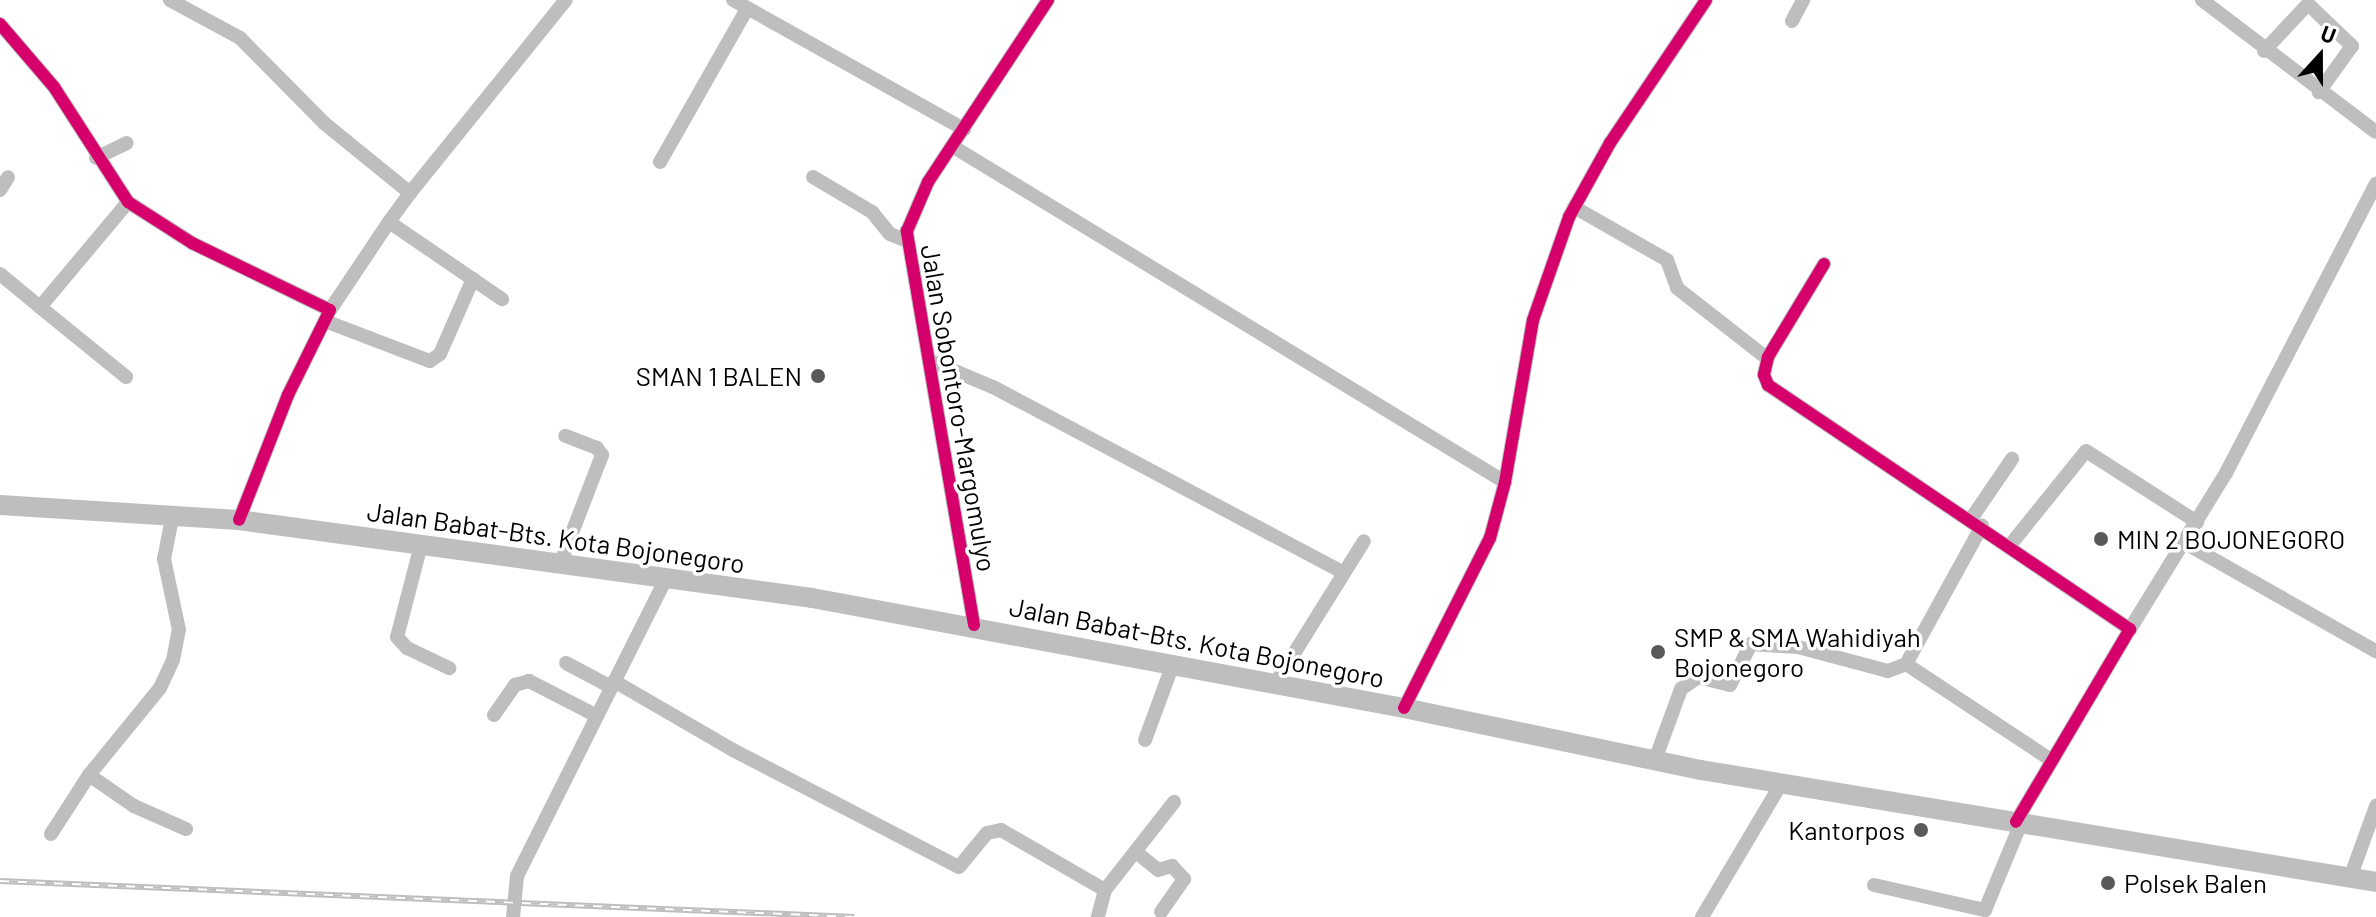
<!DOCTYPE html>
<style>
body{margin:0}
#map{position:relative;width:2376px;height:917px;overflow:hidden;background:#fff;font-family:Barlow,sans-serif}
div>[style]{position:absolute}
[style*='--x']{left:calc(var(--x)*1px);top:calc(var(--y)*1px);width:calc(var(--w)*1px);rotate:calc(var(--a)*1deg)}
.minor>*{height:14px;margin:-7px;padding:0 7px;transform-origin:7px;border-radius:7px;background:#bebebe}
.highway>*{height:20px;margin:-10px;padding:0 10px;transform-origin:10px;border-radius:10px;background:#bebebe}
.rail>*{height:6px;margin-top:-3px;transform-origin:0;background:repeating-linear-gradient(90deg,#fff 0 9px,#bebebe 0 18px);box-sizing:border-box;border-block:2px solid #bebebe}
.cycleway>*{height:12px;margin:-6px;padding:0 6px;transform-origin:6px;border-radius:6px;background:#d6006c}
.dots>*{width:22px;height:22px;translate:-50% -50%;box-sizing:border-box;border:4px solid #fff;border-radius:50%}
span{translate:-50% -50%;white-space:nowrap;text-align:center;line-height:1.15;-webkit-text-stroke:7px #fff;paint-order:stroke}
.poi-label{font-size:26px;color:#000}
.right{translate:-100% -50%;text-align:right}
.left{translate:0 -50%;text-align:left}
.street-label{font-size:26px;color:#000}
.north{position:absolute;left:2280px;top:16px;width:80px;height:80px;-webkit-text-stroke:6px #fff;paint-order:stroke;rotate:21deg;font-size:22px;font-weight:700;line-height:32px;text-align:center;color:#000}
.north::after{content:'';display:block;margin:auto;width:28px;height:36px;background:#000;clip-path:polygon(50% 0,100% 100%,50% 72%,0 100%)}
</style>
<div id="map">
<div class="minor">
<div style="--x:170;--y:0;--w:80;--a:28.5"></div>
<div style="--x:240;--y:38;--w:120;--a:45.3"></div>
<div style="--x:324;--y:123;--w:111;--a:39.1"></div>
<div style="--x:410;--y:193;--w:36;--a:126"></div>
<div style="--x:733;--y:0;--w:265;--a:29.2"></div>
<div style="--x:2202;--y:0;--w:218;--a:37.2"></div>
<div style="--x:1792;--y:21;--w:24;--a:-62"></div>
<div style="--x:0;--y:24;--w:83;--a:49.4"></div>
<div style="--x:54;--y:87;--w:137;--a:57.2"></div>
<div style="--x:128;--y:202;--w:76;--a:32.6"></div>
<div style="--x:192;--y:243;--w:153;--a:25.9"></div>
<div style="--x:330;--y:310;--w:95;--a:116.3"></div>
<div style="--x:288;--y:395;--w:134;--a:111.4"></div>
<div style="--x:2264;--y:51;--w:64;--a:-46.9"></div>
<div style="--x:2308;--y:4;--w:61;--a:43.7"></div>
<div style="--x:2352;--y:46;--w:57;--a:125.7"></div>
<div style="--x:952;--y:146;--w:647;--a:31.28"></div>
<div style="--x:96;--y:158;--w:34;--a:-26"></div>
<div style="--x:660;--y:162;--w:176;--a:-60.4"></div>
<div style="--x:813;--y:177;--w:69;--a:30.7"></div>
<div style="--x:872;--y:212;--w:28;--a:51"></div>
<div style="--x:890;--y:234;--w:18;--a:22"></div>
<div style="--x:0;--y:190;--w:15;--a:-58"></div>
<div style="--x:410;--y:193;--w:248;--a:-51.1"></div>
<div style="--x:1574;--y:207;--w:107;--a:29.7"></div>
<div style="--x:1667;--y:260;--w:30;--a:70"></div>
<div style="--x:1677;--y:288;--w:115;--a:38"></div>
<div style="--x:1824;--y:264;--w:109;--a:121.1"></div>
<div style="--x:1768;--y:357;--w:18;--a:103"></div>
<div style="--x:1764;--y:375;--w:11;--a:68"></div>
<div style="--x:1768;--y:385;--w:437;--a:34"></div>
<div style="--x:2130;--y:629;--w:224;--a:120.6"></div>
<div style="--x:0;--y:274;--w:52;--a:39.5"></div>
<div style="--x:40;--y:307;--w:137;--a:-50"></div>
<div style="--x:40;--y:307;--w:111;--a:39.1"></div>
<div style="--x:330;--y:310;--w:106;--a:-56.2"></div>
<div style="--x:389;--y:222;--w:137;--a:34.3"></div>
<div style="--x:325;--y:321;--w:112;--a:20.9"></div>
<div style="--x:430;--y:361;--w:12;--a:-35"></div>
<div style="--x:440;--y:354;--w:82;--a:-66.3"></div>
<div style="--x:931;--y:361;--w:67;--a:22.8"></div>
<div style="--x:993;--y:387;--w:395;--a:27.9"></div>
<div style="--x:1971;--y:519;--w:73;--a:-55.7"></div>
<div style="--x:2183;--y:542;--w:222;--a:29.5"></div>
<div style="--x:2011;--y:544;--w:119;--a:-51.1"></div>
<div style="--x:2086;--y:451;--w:132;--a:32.6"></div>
<div style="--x:421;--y:545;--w:95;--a:104.6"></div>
<div style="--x:397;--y:637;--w:15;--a:48"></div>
<div style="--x:407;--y:648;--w:47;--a:25.5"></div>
<div style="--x:560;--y:564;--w:117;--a:-68.9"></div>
<div style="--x:602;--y:455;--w:9;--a:-126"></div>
<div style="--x:597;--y:448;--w:34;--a:-159"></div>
<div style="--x:974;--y:625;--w:400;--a:-99.7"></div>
<div style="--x:907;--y:231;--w:53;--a:-66.8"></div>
<div style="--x:928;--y:182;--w:218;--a:-56.6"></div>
<div style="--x:2130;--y:629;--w:183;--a:-58.4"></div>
<div style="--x:2226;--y:473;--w:326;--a:-62.6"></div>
<div style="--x:566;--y:663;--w:51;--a:28.1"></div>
<div style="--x:1906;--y:664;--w:158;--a:-61.2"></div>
<div style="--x:614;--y:681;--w:138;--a:30.1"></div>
<div style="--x:733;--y:750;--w:254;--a:27.4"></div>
<div style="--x:959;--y:867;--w:44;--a:-50.5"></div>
<div style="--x:987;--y:833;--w:14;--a:-12"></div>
<div style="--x:1001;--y:830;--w:120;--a:30"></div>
<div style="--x:1105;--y:890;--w:28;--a:105"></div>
<div style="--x:1275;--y:684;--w:168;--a:-58.1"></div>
<div style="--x:1404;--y:708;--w:191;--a:-63.2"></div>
<div style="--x:1490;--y:538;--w:58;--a:-75"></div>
<div style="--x:1505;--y:482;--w:164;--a:-80.2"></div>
<div style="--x:1533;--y:320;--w:109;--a:-70.7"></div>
<div style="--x:1569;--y:217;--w:85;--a:-61"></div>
<div style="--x:1610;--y:143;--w:172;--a:-56.1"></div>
<div style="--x:494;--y:715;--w:37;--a:-55"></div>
<div style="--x:515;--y:685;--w:15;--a:-16"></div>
<div style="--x:529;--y:681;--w:76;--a:27.2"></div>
<div style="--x:1145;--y:740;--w:81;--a:-69.8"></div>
<div style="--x:1655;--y:760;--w:76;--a:-69.9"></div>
<div style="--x:1681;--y:689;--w:21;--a:-35"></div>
<div style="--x:1698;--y:677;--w:33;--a:14"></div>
<div style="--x:1730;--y:685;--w:46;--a:-62.9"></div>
<div style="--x:1751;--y:644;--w:47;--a:3.7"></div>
<div style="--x:1798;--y:647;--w:93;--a:14.9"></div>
<div style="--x:1888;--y:671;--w:19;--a:-21"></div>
<div style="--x:1906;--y:664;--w:174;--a:33.5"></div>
<div style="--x:89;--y:775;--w:112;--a:-50.8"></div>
<div style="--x:160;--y:688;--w:31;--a:-65"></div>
<div style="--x:173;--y:660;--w:31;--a:-79"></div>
<div style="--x:179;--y:630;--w:73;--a:-101.9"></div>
<div style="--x:164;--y:559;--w:47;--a:-78.9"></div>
<div style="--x:51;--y:834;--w:70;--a:-57.2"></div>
<div style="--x:89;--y:775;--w:55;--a:34.6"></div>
<div style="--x:134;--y:806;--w:57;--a:23.9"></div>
<div style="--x:1136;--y:852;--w:28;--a:39"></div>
<div style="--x:1158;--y:870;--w:15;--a:-16"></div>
<div style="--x:1172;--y:866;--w:18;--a:47"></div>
<div style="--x:1184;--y:879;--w:40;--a:124.9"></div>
<div style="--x:2350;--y:878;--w:77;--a:-70.1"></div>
<div style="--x:1874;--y:885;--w:114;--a:12.7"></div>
<div style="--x:1985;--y:910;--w:94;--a:-67.5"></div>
<div style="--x:1105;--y:890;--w:112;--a:-51.9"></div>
<div style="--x:513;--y:917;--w:41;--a:-84.4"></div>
<div style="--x:517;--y:876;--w:331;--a:-63.4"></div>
<div style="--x:1702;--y:917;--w:155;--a:-59.3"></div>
</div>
<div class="highway">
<div style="--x:0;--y:505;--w:239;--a:3.6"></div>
<div style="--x:239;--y:520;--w:578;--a:7.75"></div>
<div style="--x:812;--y:598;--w:602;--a:10.53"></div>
<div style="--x:1404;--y:708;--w:303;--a:11.8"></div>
<div style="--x:1701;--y:770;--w:684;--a:9.42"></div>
</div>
<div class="rail">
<div style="--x:0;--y:881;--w:855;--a:2.41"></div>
</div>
<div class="cycleway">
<div style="--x:0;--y:24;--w:83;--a:49.4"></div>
<div style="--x:54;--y:87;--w:137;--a:57.2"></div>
<div style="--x:128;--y:202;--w:76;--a:32.6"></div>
<div style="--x:192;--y:243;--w:153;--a:25.9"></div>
<div style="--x:330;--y:310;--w:95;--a:116.3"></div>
<div style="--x:288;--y:395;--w:134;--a:111.4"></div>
<div style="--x:1824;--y:264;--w:109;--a:121.1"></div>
<div style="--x:1768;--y:357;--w:18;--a:103"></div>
<div style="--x:1764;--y:375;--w:11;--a:68"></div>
<div style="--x:1768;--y:385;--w:437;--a:34"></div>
<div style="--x:2130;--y:629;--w:224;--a:120.6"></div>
<div style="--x:974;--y:625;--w:400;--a:-99.7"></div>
<div style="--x:907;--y:231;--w:53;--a:-66.8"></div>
<div style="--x:928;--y:182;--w:218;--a:-56.6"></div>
<div style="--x:1404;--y:708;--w:191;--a:-63.2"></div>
<div style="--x:1490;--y:538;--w:58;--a:-75"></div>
<div style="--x:1505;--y:482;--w:164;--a:-80.2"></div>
<div style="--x:1533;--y:320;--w:109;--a:-70.7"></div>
<div style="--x:1569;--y:217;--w:85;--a:-61"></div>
<div style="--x:1610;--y:143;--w:172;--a:-56.1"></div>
</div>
<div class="dots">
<div style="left:818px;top:376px;background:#595959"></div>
<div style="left:2101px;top:539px;background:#595959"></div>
<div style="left:1658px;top:652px;background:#595959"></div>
<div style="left:1921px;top:830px;background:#595959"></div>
<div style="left:2108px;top:883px;background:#595959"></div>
</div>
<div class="poi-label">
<span class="right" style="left:802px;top:376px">SMAN 1 BALEN</span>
<span class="left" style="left:2117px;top:539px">MIN 2 BOJONEGORO</span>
<span class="left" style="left:1674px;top:652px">SMP &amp; SMA Wahidiyah<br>Bojonegoro</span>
<span class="right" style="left:1905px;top:830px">Kantorpos</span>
<span class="left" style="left:2124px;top:883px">Polsek Balen</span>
</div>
<div class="street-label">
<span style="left:959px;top:408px;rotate:80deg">Jalan Sobontoro-Margomulyo</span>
<span style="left:556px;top:537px;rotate:8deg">Jalan Babat-Bts. Kota Bojonegoro</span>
<span style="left:1197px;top:642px;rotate:11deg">Jalan Babat-Bts. Kota Bojonegoro</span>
</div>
<div class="north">U</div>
</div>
